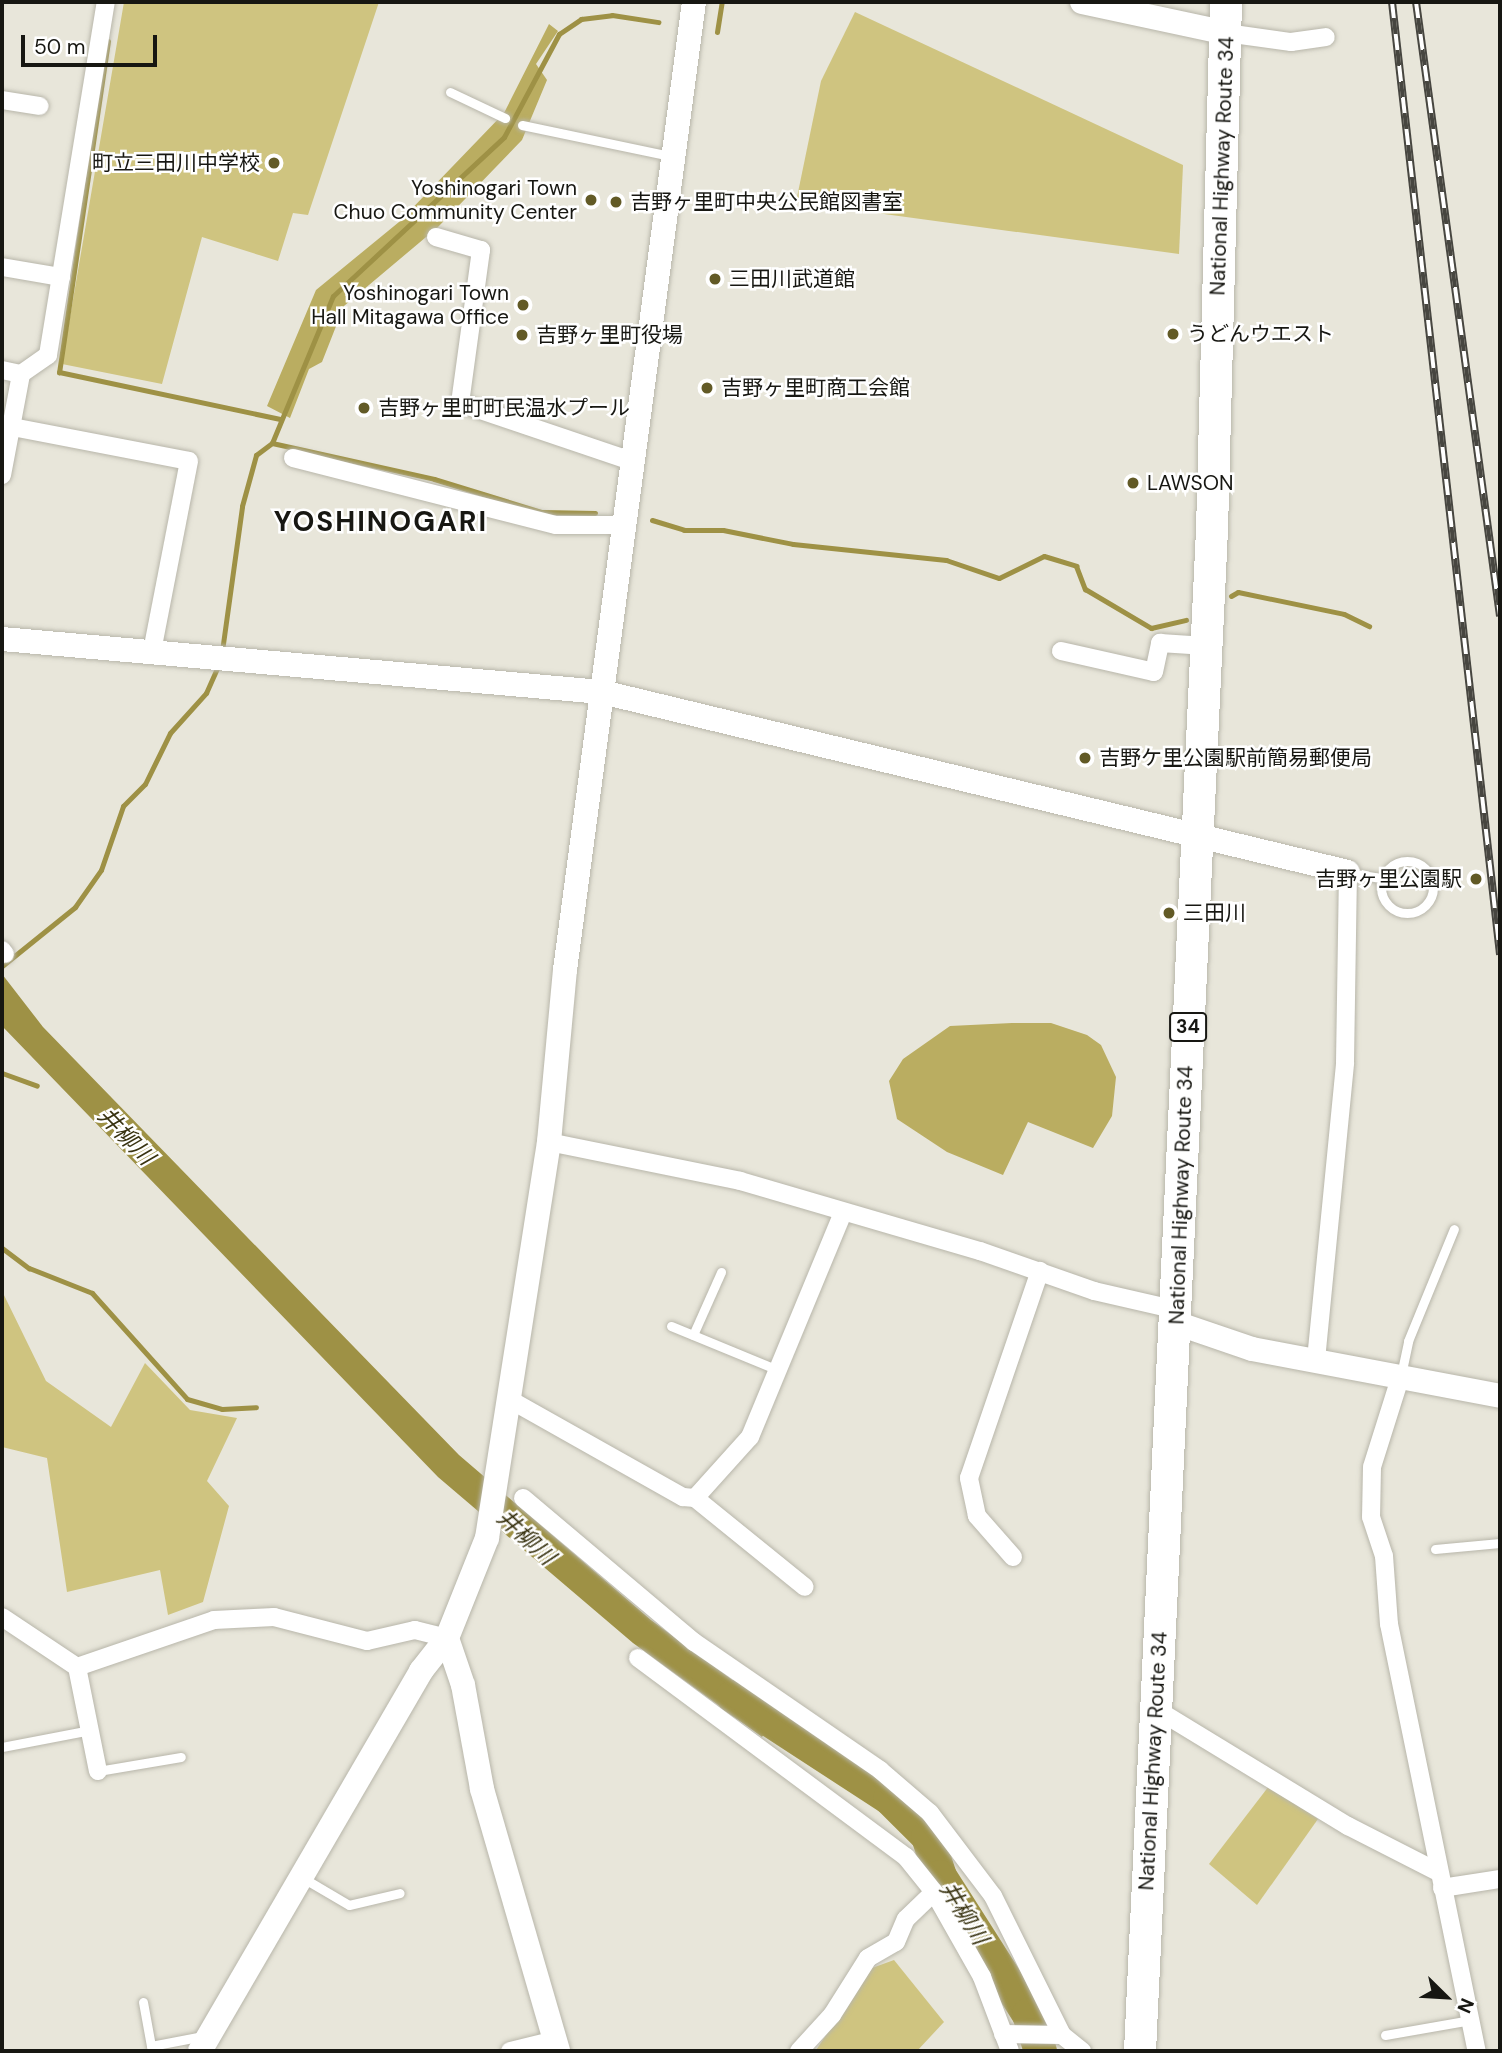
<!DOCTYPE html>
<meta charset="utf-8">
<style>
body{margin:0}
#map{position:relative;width:1502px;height:2053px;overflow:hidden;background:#e8e6da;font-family:"DM Sans","Noto Sans JP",sans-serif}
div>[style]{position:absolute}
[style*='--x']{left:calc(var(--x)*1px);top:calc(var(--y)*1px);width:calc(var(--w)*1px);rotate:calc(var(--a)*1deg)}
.green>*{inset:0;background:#cfc480}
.forest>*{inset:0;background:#baad61}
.water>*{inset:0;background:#9e9145}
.stream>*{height:5px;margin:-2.5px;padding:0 2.5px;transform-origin:2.5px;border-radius:2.5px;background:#9e9145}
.river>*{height:33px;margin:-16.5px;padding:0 16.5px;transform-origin:16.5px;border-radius:16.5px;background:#9e9145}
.roads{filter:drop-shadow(0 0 2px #b8b6aa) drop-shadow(0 0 2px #b8b6aa)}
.lane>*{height:9px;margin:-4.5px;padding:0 4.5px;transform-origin:4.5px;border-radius:4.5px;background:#fff}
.lane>.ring{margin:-4.5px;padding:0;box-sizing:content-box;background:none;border:9px solid #fff;border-radius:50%}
.street>*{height:18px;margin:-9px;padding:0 9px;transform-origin:9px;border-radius:9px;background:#fff}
.secondary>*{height:24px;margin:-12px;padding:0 12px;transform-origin:12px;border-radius:12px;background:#fff}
.highway>*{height:32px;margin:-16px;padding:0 16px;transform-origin:16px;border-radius:16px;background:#fff}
.rail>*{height:8px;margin-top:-4px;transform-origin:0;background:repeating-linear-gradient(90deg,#fff 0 16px,#474640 0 32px);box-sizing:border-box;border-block:2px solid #474640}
.dots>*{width:19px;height:19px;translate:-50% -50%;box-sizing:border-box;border:4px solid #fff;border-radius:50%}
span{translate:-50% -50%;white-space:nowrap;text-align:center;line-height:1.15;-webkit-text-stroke:5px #fff;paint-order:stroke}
.shield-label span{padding:2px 5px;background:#fff;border:2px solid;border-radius:5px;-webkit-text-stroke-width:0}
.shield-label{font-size:19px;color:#171712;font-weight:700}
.poi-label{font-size:21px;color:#171712}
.right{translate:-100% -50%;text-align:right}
.left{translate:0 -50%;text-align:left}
.street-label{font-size:21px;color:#171712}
.water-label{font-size:23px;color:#393311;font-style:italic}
.district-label{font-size:28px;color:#171712;font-weight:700;letter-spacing:2px}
.frame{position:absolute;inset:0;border:4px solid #171712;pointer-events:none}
.north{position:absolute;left:1411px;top:1962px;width:70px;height:70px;-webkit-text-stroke:5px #fff;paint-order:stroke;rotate:114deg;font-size:19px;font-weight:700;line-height:28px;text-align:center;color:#171712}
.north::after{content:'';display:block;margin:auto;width:24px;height:32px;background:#171712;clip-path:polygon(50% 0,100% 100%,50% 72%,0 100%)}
.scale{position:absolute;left:21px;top:35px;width:136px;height:32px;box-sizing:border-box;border:4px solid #171712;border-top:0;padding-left:9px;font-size:21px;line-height:24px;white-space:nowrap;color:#171712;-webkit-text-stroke:5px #fff;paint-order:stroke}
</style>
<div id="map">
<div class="green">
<div style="clip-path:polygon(124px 2px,379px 2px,308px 215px,293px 213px,278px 261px,202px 237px,162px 384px,62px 364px)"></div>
<div style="clip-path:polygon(855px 12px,1183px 165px,1179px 254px,796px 202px,821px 81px)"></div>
<div style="clip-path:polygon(2px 1291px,46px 1381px,111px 1427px,145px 1363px,190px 1410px,237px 1418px,207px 1481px,229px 1506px,203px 1602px,168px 1615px,160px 1570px,67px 1592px,47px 1458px,2px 1447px)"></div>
<div style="clip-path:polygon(1269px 1786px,1318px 1819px,1257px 1905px,1209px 1864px)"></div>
<div style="clip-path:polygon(894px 1960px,944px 2022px,917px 2051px,816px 2050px,872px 1968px)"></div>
</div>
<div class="forest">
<div style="clip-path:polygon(549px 24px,558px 31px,536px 64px,547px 80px,522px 140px,438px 227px,344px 306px,322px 362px,309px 369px,290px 418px,267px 406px,316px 290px,399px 222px,504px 113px)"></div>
<div style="clip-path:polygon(1012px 1023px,1051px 1023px,1087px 1035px,1101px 1045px,1116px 1077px,1112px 1116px,1093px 1148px,1028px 1122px,1003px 1175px,947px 1152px,897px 1119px,889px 1081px,903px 1059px,950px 1026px)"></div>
</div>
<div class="water">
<div style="clip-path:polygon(2px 974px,43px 1027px,459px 1455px,651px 1620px,776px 1712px,762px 1737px,633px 1643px,438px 1477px,2px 1026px)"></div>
</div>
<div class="stream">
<div style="--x:717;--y:32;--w:30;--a:-81"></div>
<div style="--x:108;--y:41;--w:335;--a:98.4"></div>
<div style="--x:59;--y:372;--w:226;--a:12"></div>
<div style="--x:272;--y:443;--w:166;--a:12.5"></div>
<div style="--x:434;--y:479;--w:112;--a:17.1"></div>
<div style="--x:541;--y:512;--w:54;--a:1.1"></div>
<div style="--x:652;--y:520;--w:34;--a:17"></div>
<div style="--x:684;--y:530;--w:39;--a:0"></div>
<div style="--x:723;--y:530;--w:71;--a:11.3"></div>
<div style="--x:793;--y:544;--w:154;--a:6"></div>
<div style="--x:946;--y:560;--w:56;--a:18.8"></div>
<div style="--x:999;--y:578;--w:50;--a:-26.1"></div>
<div style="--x:1044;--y:556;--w:34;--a:17"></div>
<div style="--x:1076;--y:566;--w:25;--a:69"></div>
<div style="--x:1085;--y:589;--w:77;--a:30.6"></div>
<div style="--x:1151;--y:628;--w:36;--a:-13"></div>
<div style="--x:1231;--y:596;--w:8;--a:-30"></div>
<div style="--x:1238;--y:592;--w:108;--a:11.7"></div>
<div style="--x:1344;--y:614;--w:28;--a:26"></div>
<div style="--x:222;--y:651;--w:146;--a:-82.1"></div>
<div style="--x:242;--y:506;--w:53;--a:-74.6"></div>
<div style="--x:256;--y:455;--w:20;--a:-37"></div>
<div style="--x:272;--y:443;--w:159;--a:-67.5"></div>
<div style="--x:333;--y:296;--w:233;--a:-42.9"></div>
<div style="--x:504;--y:137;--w:117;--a:-61.9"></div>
<div style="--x:559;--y:34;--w:27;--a:-34"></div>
<div style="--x:581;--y:19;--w:31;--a:-7"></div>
<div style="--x:612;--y:15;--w:47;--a:8.7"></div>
<div style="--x:2;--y:966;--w:94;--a:-38.9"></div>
<div style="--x:75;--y:907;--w:45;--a:-54.9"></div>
<div style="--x:101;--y:870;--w:68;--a:-71"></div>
<div style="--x:123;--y:806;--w:31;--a:-45"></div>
<div style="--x:145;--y:784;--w:57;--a:-63.9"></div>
<div style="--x:170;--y:733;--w:54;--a:-48"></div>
<div style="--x:206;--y:693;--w:32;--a:-66"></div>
<div style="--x:2;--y:1073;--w:37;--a:20"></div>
<div style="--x:2;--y:1248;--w:34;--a:37"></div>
<div style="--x:29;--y:1268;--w:68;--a:21.6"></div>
<div style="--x:92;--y:1293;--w:142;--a:48.1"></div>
<div style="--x:187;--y:1399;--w:36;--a:16"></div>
<div style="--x:222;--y:1409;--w:34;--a:-3"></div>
</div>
<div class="river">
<div style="--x:732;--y:1696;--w:187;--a:33"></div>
<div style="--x:889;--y:1798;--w:54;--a:45"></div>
<div style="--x:927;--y:1836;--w:42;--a:72"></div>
<div style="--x:940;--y:1876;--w:164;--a:57.5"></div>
<div style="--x:1028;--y:2014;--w:39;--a:72"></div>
</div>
<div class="roads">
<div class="lane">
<div style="--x:450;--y:92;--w:61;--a:25.3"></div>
<div style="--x:522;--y:125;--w:152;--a:11.8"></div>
<div class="ring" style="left:1381px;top:861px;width:43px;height:43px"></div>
<div style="--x:1349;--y:873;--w:32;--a:9"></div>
<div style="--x:671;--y:1326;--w:116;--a:22.4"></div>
<div style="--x:693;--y:1335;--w:69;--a:-66"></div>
<div style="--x:1401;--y:1375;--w:35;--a:-78"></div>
<div style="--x:1408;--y:1341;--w:121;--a:-67.7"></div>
<div style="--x:1435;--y:1549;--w:65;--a:-5.3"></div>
<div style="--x:2;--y:1747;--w:90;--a:-10.9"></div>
<div style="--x:98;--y:1771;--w:84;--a:-9.6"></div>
<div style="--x:303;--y:1878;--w:53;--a:30.4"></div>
<div style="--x:349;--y:1905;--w:52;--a:-13.2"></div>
<div style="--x:143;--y:2002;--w:45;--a:79.7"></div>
<div style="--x:151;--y:2046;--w:53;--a:-10.9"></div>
<div style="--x:1385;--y:2035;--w:87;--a:-9.9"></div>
</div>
<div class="street">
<div style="--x:1226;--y:33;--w:66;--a:7.9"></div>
<div style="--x:1291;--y:42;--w:35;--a:-8"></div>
<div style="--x:2;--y:100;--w:38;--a:9"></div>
<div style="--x:436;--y:237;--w:47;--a:16.1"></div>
<div style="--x:481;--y:250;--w:154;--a:97.8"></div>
<div style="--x:460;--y:403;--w:184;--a:18.7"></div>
<div style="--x:2;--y:267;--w:60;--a:9.6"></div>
<div style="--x:2;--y:370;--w:19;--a:12"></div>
<div style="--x:2;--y:425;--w:190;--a:10.9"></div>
<div style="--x:189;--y:461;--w:195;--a:101"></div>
<div style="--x:293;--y:458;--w:271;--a:14.3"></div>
<div style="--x:556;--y:525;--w:70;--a:0"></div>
<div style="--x:2;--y:475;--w:103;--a:-79.3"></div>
<div style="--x:21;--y:374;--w:33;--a:-35"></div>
<div style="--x:48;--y:355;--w:358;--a:-80.7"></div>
<div style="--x:1061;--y:651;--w:95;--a:12.7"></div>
<div style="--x:1154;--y:672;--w:30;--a:-78"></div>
<div style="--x:1160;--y:643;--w:46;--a:3.7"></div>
<div style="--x:2;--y:950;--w:5;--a:53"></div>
<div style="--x:549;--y:1142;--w:195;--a:11.5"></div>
<div style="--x:740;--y:1181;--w:250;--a:16.3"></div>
<div style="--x:980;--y:1251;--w:121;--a:19.3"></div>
<div style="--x:1094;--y:1291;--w:85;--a:12.9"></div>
<div style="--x:1316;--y:1360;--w:299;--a:-84.4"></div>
<div style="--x:1345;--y:1062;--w:190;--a:-89.1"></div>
<div style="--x:1401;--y:1375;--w:96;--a:107.5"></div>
<div style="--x:1372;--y:1467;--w:50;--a:91.1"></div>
<div style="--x:1371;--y:1517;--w:41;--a:71.6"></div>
<div style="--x:1384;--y:1556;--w:68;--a:85.8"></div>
<div style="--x:1389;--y:1624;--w:436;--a:78.4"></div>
<div style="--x:507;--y:1398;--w:202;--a:29.4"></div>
<div style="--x:683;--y:1497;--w:12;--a:5"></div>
<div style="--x:695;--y:1498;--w:82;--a:-48"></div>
<div style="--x:750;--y:1437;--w:243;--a:-67.5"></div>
<div style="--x:523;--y:1498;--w:224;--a:40.1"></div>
<div style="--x:694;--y:1642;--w:226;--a:34.5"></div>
<div style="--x:880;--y:1770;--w:66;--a:40.7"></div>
<div style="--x:930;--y:1813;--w:104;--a:52.8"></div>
<div style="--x:993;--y:1896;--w:155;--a:63.6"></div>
<div style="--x:1062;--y:2035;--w:26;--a:39"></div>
<div style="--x:695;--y:1498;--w:141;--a:39"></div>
<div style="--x:1013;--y:1557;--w:55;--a:-131.3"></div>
<div style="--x:977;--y:1516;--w:39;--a:-102"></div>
<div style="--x:969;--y:1478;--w:219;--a:-71.1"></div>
<div style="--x:2;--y:1617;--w:90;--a:33.7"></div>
<div style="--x:77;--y:1667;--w:106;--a:78.6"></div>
<div style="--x:638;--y:1658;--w:334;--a:36.6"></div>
<div style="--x:906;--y:1857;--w:45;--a:51.3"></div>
<div style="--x:934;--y:1892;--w:98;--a:60.5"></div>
<div style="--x:982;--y:1977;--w:79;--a:69.3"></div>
<div style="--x:77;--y:1667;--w:145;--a:-18.9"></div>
<div style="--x:214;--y:1620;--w:60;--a:-2.9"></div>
<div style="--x:274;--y:1617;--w:96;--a:14.5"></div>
<div style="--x:367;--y:1641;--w:49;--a:-12.9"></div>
<div style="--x:415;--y:1630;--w:33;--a:14"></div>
<div style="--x:1156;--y:1709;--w:225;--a:31.4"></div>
<div style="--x:1348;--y:1826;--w:99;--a:27.1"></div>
<div style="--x:1442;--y:1888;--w:59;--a:-8.8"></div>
<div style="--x:1003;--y:2034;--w:59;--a:1"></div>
<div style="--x:510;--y:2051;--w:46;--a:-13.7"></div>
<div style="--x:799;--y:2051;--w:49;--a:-47.5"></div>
<div style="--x:832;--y:2015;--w:67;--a:-57.7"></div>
<div style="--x:868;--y:1958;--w:32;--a:-30"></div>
<div style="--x:896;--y:1942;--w:25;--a:-67"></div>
<div style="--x:906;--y:1919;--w:39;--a:-44"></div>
</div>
<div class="secondary">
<div style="--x:1082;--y:2;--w:147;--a:12.1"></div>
<div style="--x:2;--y:639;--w:602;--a:5.05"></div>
<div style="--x:602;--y:692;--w:767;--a:13.57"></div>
<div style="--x:1176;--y:1323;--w:80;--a:18.9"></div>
<div style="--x:1252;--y:1349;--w:252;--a:10.7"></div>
<div style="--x:447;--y:1638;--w:50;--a:71.2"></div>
<div style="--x:463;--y:1685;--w:106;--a:79.6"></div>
<div style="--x:482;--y:1789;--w:273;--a:73.8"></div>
<div style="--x:200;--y:2051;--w:440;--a:-59.8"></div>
<div style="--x:421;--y:1671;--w:42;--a:-51.8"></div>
<div style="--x:447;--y:1638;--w:108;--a:-68.2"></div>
<div style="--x:487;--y:1538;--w:401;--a:-81.1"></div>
<div style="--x:549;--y:1142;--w:173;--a:-84.7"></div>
<div style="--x:565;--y:970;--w:977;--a:-82.41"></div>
</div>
<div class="highway">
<div style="--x:1140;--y:2051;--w:1523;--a:-87.29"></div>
<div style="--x:1212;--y:530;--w:528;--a:-88.48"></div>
</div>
</div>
<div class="rail">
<div style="--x:1392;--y:2;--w:959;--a:83.53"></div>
<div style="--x:1416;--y:2;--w:620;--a:82.21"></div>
</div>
<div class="dots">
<div style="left:274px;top:163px;background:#625a26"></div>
<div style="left:591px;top:200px;background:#625a26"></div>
<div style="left:616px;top:202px;background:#625a26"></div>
<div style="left:715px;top:279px;background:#625a26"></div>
<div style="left:523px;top:305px;background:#625a26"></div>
<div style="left:1173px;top:334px;background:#625a26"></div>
<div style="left:522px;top:335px;background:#625a26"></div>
<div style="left:707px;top:388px;background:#625a26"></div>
<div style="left:364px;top:408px;background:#625a26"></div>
<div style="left:1133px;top:483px;background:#625a26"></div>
<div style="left:1085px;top:758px;background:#625a26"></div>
<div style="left:1476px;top:879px;background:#625a26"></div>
<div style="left:1169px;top:913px;background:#625a26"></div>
</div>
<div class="shield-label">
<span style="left:1188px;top:1027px">34</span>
</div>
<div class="poi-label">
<span class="right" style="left:260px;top:163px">町立三田川中学校</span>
<span class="right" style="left:577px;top:200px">Yoshinogari Town<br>Chuo Community Center</span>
<span class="left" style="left:630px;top:202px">吉野ヶ里町中央公民館図書室</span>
<span class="left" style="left:729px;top:279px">三田川武道館</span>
<span class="right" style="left:509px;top:305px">Yoshinogari Town<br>Hall Mitagawa Office</span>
<span class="left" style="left:1187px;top:334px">うどんウエスト</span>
<span class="left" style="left:536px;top:335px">吉野ヶ里町役場</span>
<span class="left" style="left:721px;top:388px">吉野ヶ里町商工会館</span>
<span class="left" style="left:378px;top:408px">吉野ヶ里町町民温水プール</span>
<span class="left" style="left:1147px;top:483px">LAWSON</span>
<span class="left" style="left:1099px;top:758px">吉野ケ里公園駅前簡易郵便局</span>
<span class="right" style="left:1462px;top:879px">吉野ヶ里公園駅</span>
<span class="left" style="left:1183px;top:913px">三田川</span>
</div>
<div class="street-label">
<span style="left:1222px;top:166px;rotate:-88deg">National Highway Route 34</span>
<span style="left:1181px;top:1195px;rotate:-88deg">National Highway Route 34</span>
<span style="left:1153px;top:1761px;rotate:-87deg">National Highway Route 34</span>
</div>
<div class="water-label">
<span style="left:126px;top:1136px;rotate:46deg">井柳川</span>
<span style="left:526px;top:1537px;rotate:43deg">井柳川</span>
<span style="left:964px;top:1913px;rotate:58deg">井柳川</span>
</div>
<div class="district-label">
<span style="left:381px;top:522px">YOSHINOGARI</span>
</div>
<div class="frame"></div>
<div class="north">N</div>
<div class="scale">50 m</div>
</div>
